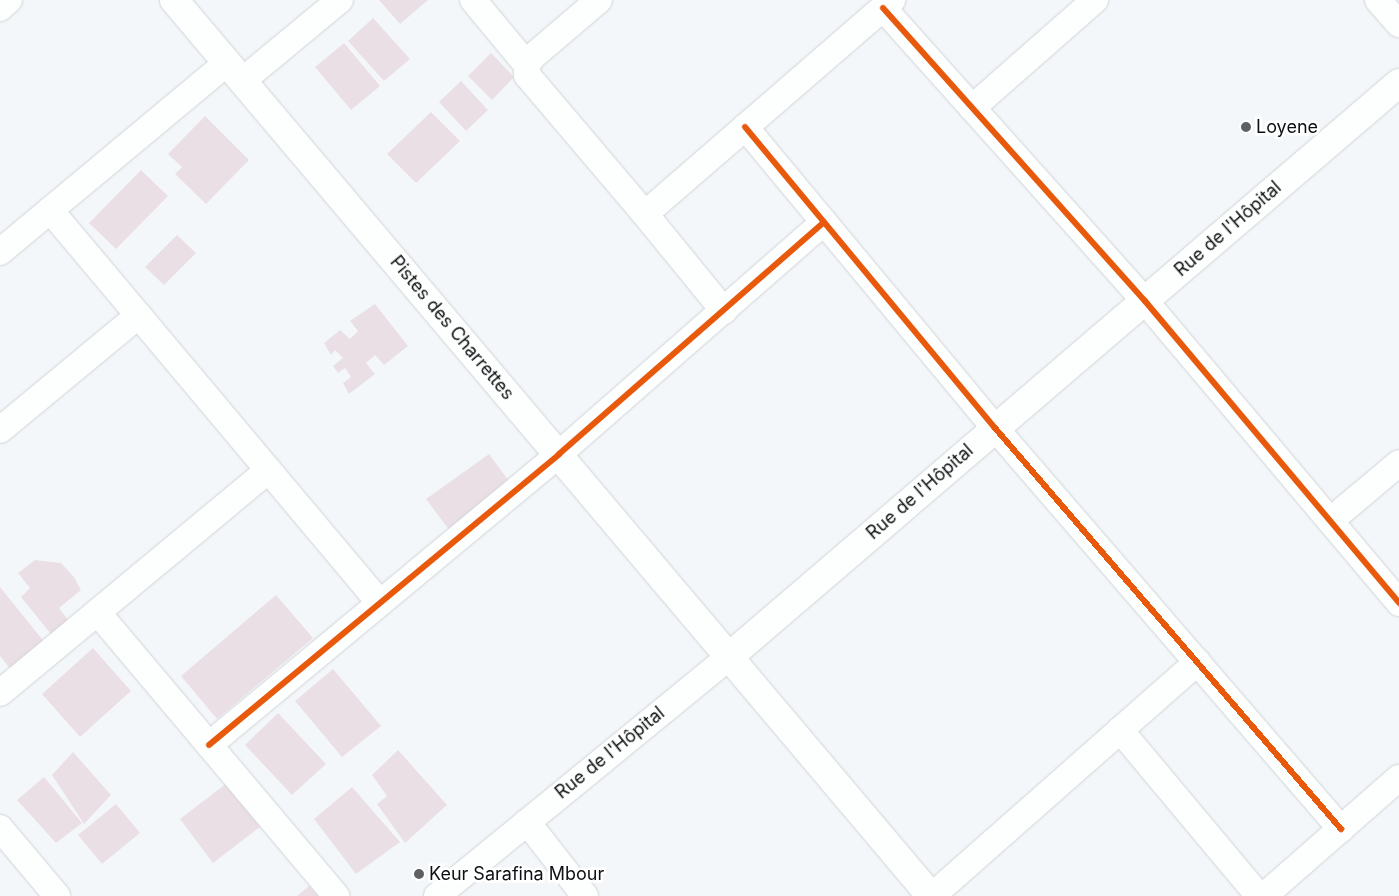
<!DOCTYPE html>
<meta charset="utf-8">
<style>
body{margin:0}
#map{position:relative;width:1399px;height:896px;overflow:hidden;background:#f4f7fa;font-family:Inter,sans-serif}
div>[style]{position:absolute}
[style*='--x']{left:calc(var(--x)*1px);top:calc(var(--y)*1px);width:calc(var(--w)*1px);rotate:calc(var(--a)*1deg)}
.building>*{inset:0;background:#ebdfe6}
.roads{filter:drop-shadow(0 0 1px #d1d4d7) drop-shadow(0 0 1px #d1d4d7)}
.minor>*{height:26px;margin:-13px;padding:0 13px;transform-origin:13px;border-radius:13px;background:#fdfefe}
.major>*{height:28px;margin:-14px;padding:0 14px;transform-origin:14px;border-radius:14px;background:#fdfefe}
.cycleway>*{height:6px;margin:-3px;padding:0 3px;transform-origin:3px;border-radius:3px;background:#e8590c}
.dots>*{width:14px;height:14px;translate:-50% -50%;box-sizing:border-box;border:2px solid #fff;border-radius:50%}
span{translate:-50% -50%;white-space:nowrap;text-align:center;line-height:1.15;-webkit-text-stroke:5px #fff;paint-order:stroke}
.poi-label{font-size:18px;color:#0d1012}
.left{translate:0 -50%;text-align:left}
.street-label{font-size:18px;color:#0d1012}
</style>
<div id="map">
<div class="building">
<div style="clip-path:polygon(379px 0,428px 0,400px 24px)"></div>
<div style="clip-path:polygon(373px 18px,410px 59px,384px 81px,348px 41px)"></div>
<div style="clip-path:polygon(344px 43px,380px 86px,351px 110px,315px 67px)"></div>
<div style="clip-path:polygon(491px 53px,514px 77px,492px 100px,468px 76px)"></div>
<div style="clip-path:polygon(461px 81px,488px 110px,466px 131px,439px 102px)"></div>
<div style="clip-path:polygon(431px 112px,460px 141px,416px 183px,387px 154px)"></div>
<div style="clip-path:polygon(205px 116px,249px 160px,206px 204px,175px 174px,182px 167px,168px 154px)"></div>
<div style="clip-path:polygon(141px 170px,168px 196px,116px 249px,89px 223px)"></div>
<div style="clip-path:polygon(177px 235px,196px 253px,164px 285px,145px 267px)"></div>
<div style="clip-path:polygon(375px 304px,408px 346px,384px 365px,375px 355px,366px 363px,375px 374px,349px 394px,343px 383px,351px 377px,345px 368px,338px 373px,333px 366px,343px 358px,335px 350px,331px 355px,324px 343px,340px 330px,350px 339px,358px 331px,350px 321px)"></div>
<div style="clip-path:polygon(489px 454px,509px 481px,453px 535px,426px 499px)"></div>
<div style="clip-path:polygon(35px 560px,61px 563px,74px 577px,81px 590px,59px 608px,71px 624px,55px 639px,21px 597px,30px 588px,18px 573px)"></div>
<div style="clip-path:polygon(0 587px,46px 644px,12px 671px,0 656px)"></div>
<div style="clip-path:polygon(276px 595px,313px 638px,217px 719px,181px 676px)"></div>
<div style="clip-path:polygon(93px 648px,131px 691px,80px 737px,42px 694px)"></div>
<div style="clip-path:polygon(333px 669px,381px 726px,342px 757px,295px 701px)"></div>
<div style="clip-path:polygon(278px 713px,326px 764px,292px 795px,245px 745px)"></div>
<div style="clip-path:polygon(398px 750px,447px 805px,405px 843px,377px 804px,387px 796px,372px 775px)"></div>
<div style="clip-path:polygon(73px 752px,111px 795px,84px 824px,52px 775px)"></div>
<div style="clip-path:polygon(44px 777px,82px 823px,56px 843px,17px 800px)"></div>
<div style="clip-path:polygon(227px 783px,260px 827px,213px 863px,180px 819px)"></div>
<div style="clip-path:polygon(352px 787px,400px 842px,356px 874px,314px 819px)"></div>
<div style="clip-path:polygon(116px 804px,140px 833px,102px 864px,78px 835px)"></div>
<div style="clip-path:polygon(309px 886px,318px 896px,297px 896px)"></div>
</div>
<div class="roads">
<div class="minor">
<div style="--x:473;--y:0;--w:85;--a:50.3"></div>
<div style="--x:599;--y:0;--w:88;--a:139.6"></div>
<div style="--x:532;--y:57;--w:9;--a:122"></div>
<div style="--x:527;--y:65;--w:10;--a:90"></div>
<div style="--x:527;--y:75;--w:182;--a:49.7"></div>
<div style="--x:645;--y:214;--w:125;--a:50.8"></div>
<div style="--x:1378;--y:0;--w:32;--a:49"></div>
<div style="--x:0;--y:8;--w:12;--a:-42"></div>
<div style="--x:883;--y:8;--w:393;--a:48.2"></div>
<div style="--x:1145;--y:301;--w:395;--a:49.9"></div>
<div style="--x:242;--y:81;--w:127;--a:-39.6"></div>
<div style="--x:972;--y:108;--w:164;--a:-41.3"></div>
<div style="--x:745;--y:127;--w:391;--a:50.3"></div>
<div style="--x:995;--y:428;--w:530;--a:49.21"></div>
<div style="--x:50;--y:210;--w:513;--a:49.98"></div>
<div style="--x:645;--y:214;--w:327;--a:-40.9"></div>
<div style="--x:0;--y:252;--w:295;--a:-39.8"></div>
<div style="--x:0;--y:430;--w:180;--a:-39.6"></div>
<div style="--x:1330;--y:521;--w:90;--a:-40"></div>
<div style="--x:98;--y:613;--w:370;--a:49.9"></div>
<div style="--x:0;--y:693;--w:349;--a:-39.7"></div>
<div style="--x:1120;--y:730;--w:217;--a:50.1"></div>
<div style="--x:209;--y:745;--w:455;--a:-39.7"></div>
<div style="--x:559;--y:454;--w:352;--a:-41.2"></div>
<div style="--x:527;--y:822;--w:94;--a:51.9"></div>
<div style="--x:0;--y:828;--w:89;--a:50"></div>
<div style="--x:437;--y:896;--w:379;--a:-39.3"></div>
<div style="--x:932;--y:896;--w:354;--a:-41.4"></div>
<div style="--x:1264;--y:896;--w:179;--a:-41.2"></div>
</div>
<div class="major">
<div style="--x:174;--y:0;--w:1173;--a:49.81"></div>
<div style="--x:730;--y:656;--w:881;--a:-40.58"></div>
</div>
</div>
<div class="cycleway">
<div style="--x:883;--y:8;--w:393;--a:48.2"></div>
<div style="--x:1145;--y:301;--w:395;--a:49.9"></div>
<div style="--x:745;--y:127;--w:391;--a:50.3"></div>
<div style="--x:995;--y:428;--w:530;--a:49.21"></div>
<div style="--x:209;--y:745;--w:455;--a:-39.7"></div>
<div style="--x:559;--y:454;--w:352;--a:-41.2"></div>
</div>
<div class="dots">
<div style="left:1246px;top:127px;background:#5e6163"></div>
<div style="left:419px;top:874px;background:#5e6163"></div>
</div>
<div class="poi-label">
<span class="left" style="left:1256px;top:127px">Loyene</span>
<span class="left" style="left:429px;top:874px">Keur Sarafina Mbour</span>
</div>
<div class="street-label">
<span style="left:1228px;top:229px;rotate:-41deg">Rue de l'Hôpital</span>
<span style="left:452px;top:328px;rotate:50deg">Pistes des Charrettes</span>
<span style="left:920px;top:492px;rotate:-41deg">Rue de l'Hôpital</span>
<span style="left:610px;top:753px;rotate:-39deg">Rue de l'Hôpital</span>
</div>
</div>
